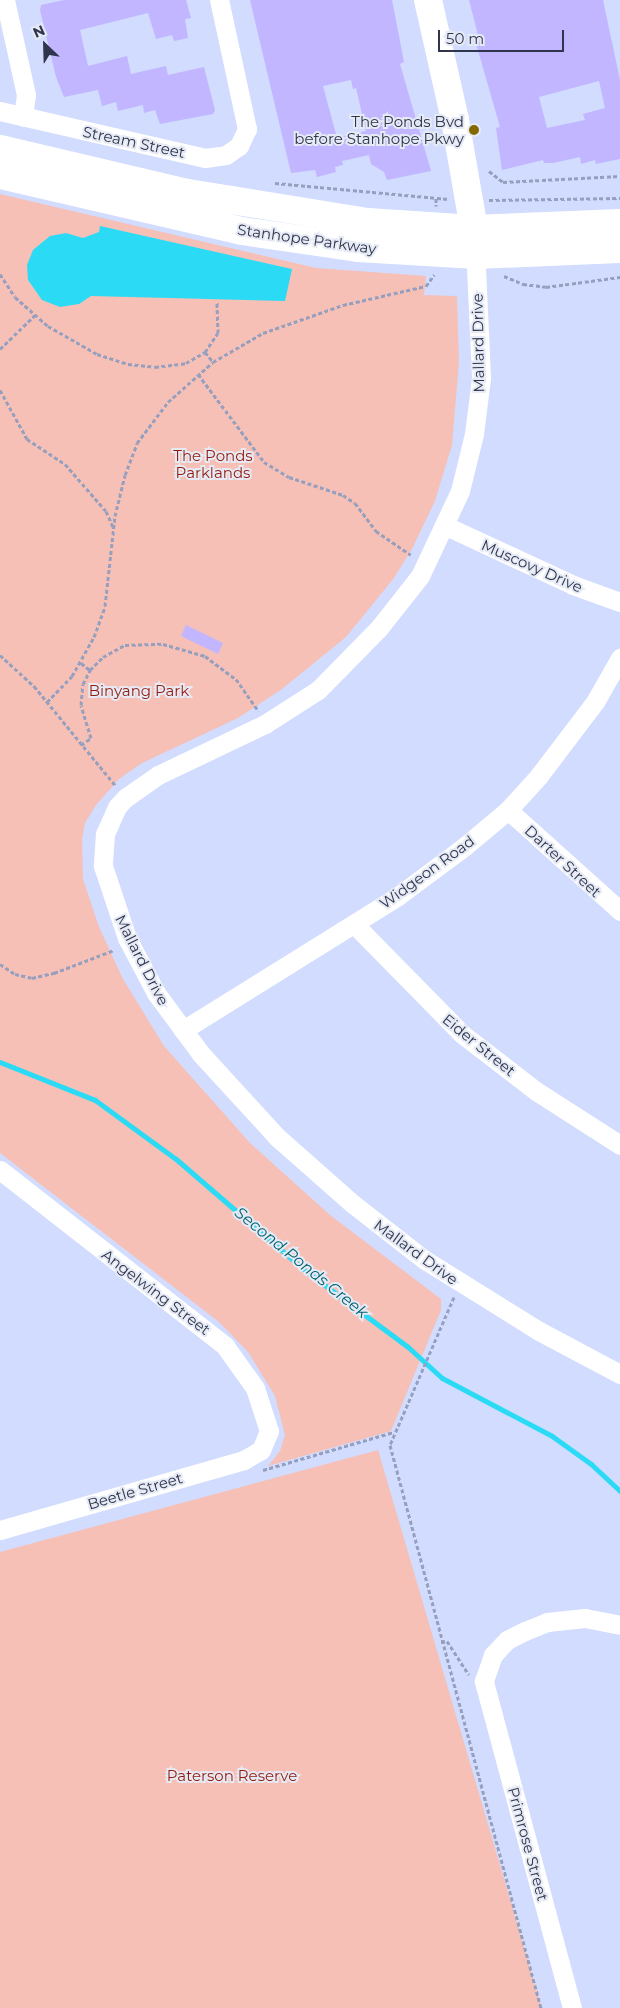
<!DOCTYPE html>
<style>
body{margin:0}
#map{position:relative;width:620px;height:2008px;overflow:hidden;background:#d1dcfe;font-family:Montserrat,sans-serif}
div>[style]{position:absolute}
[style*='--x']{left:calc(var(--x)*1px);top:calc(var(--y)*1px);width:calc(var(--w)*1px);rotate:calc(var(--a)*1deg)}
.green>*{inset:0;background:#f6c0b6}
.water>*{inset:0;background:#2bdbf5}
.stream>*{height:5px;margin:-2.5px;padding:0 2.5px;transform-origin:2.5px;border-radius:2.5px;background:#2bdbf5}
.building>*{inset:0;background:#c1b6ff}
.path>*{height:3px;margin-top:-1.5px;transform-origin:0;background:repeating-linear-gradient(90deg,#96a0be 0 4px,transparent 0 6.5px)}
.street>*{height:19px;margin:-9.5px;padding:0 9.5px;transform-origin:9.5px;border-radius:9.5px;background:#fff}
.secondary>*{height:28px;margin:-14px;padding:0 14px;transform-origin:14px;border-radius:14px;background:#fff}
.dots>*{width:14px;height:14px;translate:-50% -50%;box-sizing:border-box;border:2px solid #e6eaf5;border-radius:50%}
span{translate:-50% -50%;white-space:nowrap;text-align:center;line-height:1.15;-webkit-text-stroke:4px #e6eaf5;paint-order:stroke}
.poi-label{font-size:15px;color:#2e354c}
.right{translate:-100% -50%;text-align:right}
.street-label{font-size:15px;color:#2e354c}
.park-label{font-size:15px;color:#941a0b}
.water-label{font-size:16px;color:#006370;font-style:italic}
.north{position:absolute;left:20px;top:20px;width:50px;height:50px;-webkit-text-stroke:4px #e6eaf5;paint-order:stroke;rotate:336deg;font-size:14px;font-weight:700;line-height:20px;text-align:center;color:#2e354c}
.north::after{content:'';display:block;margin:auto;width:18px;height:22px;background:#2e354c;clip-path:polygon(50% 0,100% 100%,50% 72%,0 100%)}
.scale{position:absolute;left:438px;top:30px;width:126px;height:22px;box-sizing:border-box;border:2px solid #2e354c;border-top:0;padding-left:6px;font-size:15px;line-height:18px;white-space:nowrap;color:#2e354c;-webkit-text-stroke:4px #e6eaf5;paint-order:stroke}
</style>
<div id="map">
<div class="green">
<div style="clip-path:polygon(0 194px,316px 268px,426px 276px,424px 295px,457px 296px,459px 362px,452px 445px,435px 501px,412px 549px,394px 578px,346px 637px,282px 689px,238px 718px,142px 763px,119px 779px,96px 805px,85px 823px,82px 839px,83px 879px,99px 927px,123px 979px,164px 1046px,250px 1143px,330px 1215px,441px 1299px,441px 1310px,391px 1431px,268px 1466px,280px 1451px,285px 1435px,275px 1396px,248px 1352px,219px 1322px,0 1153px)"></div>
<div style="clip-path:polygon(378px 1450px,542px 2008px,0 2008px,0 1552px)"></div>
</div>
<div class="water">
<div style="clip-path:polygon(100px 226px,292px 269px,285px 301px,91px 296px,79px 304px,60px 307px,42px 300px,28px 280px,27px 265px,33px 250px,50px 236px,66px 233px,83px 238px,99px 232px)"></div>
</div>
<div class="stream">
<div style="--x:0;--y:1062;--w:102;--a:21.8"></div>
<div style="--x:95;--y:1100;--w:100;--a:36.1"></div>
<div style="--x:176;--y:1159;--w:173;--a:40.8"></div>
<div style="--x:307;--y:1272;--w:126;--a:36.6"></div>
<div style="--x:408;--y:1347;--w:46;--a:42.4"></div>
<div style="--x:442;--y:1378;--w:124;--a:27.8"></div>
<div style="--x:552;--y:1436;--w:48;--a:35.7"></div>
<div style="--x:591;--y:1464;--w:40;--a:43"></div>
</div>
<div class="building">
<div style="clip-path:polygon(64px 0,186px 0,191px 18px,185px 19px,188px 38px,174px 41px,172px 35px,156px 39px,148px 13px,80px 30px,88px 66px,127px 56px,131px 74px,166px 66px,168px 75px,204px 67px,215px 110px,213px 114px,160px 124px,155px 110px,144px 113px,143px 105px,118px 111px,116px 102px,102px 106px,98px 90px,64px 97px,56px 77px,40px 10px,41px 5px)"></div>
<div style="clip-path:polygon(evenodd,250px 0,392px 0,404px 62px,400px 64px,431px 171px,387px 180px,384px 172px,371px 164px,369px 155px,342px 161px,343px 165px,335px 167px,336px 172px,317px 177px,315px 170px,291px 173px,250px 0,351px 80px,353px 89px,356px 88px,366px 131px,337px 138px,323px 86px,351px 80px)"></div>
<div style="clip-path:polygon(evenodd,469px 0,603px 0,620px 80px,620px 159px,596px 164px,595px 160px,581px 164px,580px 157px,553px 163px,544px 163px,543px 160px,502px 170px,496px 128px,500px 127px,475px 40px,478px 35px,469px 0,599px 81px,605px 108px,583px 114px,585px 120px,547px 128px,539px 97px,599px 81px)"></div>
<div style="clip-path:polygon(186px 625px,223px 643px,218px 654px,181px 636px)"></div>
</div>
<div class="path">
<div style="--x:489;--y:171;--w:18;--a:38"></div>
<div style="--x:503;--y:182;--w:117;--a:-2.9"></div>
<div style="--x:275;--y:183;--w:174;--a:5.3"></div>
<div style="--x:436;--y:198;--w:8;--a:90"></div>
<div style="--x:489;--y:200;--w:131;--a:-0.9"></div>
<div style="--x:0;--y:274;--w:27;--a:57"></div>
<div style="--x:15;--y:297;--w:44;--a:41.3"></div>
<div style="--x:48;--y:326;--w:56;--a:29.7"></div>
<div style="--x:97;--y:354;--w:33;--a:18"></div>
<div style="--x:128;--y:364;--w:27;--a:6"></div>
<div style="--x:155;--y:367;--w:31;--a:-7"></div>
<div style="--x:186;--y:363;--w:22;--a:-30"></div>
<div style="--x:205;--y:352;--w:13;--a:51"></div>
<div style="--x:504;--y:276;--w:21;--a:23"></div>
<div style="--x:523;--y:284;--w:23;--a:7"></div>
<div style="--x:546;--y:287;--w:75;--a:-7.7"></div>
<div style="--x:0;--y:349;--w:49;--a:-44.2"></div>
<div style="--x:205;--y:352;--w:23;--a:-56"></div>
<div style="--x:218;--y:333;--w:31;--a:-92"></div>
<div style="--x:198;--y:374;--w:110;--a:53.1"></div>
<div style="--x:264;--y:462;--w:29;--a:31"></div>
<div style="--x:289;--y:477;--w:57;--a:18.4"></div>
<div style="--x:343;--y:495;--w:14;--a:34"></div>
<div style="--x:355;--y:503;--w:35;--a:53"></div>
<div style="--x:376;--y:531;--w:42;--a:34.4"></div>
<div style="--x:0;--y:390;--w:56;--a:61.1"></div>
<div style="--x:27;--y:439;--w:45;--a:33.3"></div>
<div style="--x:65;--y:464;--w:62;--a:48.9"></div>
<div style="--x:106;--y:511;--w:17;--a:66"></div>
<div style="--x:0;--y:655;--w:46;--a:42.4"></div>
<div style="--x:34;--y:686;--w:128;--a:50.7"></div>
<div style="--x:81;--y:663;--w:11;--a:38"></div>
<div style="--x:47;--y:702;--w:36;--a:-46"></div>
<div style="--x:72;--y:676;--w:45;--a:-60.6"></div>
<div style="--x:94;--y:637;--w:33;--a:-70"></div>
<div style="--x:105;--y:606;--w:91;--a:-83.7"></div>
<div style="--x:115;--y:516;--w:42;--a:-76.3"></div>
<div style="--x:125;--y:475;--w:34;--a:-69"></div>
<div style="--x:137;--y:443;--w:51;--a:-52.9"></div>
<div style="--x:168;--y:402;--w:60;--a:-41.6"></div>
<div style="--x:213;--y:362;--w:58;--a:-30.1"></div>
<div style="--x:263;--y:333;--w:85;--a:-19.3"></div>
<div style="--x:343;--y:305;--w:85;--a:-12.9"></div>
<div style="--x:426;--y:286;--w:14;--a:-54"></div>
<div style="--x:81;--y:745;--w:12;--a:-35"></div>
<div style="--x:91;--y:738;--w:34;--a:-107"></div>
<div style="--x:81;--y:705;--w:21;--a:-85"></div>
<div style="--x:83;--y:684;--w:16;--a:-63"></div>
<div style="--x:90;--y:670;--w:18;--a:-45"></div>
<div style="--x:103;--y:657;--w:25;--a:-29"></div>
<div style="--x:125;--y:645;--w:38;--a:-2"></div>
<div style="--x:163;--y:644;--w:44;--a:15.9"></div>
<div style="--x:205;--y:656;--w:39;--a:37"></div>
<div style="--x:236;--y:679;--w:39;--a:55"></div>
<div style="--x:0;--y:964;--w:18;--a:34"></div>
<div style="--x:15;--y:974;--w:17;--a:13"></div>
<div style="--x:32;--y:978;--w:23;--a:-13"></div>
<div style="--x:54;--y:973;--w:64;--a:-21"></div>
<div style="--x:454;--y:1297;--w:161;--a:113.4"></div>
<div style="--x:390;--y:1445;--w:583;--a:74.99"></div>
<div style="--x:263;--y:1470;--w:136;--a:-16.2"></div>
<div style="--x:441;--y:1642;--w:6;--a:-9"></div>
<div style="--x:447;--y:1641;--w:40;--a:57.1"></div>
</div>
<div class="street">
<div style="--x:5;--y:0;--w:97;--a:77.5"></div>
<div style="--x:26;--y:95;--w:22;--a:98"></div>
<div style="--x:0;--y:111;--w:210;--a:12.9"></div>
<div style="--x:205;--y:158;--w:21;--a:-8"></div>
<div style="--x:226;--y:155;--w:16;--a:-35"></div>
<div style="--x:239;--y:146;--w:19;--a:-65"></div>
<div style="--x:247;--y:129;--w:132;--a:-102.2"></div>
<div style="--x:475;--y:245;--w:133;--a:87.4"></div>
<div style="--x:481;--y:378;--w:56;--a:97.1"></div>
<div style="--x:474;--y:434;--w:59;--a:103.8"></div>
<div style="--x:460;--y:491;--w:94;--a:115.2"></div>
<div style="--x:420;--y:576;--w:66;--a:128.3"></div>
<div style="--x:379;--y:628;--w:87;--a:134.5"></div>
<div style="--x:318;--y:690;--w:63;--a:147.3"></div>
<div style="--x:265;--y:724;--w:119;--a:154.5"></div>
<div style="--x:158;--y:775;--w:39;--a:145"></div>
<div style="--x:126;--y:797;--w:13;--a:132"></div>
<div style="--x:117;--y:807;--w:30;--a:114"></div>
<div style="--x:105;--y:834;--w:32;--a:94"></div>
<div style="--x:103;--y:866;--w:76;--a:71.6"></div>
<div style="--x:127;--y:938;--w:62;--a:62.2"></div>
<div style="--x:156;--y:993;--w:76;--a:53.6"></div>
<div style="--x:201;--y:1054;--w:113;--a:47.5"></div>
<div style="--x:277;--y:1137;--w:101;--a:41.4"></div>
<div style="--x:353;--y:1204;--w:91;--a:37.9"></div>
<div style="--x:425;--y:1260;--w:134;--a:31.9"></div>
<div style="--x:539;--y:1331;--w:92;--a:28"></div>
<div style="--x:446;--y:526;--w:140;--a:24.9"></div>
<div style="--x:573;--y:585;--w:50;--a:19.9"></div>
<div style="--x:508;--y:810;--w:151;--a:42"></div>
<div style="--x:354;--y:924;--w:154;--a:45.5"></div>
<div style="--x:462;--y:1034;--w:93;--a:37.6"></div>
<div style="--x:536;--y:1091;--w:100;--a:32.7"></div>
<div style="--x:183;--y:1030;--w:253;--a:-31.9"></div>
<div style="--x:398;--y:896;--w:84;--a:-36.7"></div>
<div style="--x:465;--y:846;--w:56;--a:-39.9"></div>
<div style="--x:508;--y:810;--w:45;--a:-47.7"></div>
<div style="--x:538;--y:777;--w:94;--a:-52.8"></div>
<div style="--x:595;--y:702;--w:51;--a:-60.4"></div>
<div style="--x:0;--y:1170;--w:286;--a:38"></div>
<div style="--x:225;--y:1346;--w:52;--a:54.5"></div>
<div style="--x:255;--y:1388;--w:45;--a:72"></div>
<div style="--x:269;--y:1431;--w:21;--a:113"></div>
<div style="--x:261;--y:1450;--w:20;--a:150"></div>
<div style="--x:244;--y:1460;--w:254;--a:164"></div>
<div style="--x:572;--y:2008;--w:339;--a:-105.1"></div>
<div style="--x:484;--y:1681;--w:28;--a:-71"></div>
<div style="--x:493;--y:1655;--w:21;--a:-47"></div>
<div style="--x:507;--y:1640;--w:20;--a:-27"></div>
<div style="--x:525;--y:1631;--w:24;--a:-22"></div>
<div style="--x:547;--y:1622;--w:38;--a:-6"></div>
<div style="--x:585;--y:1618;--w:36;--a:11"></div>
</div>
<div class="secondary">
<div style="--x:428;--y:0;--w:123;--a:77.3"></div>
<div style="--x:455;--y:120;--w:111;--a:80.1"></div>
<div style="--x:0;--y:149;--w:193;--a:13.2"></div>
<div style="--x:188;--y:193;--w:182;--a:9.2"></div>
<div style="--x:368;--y:222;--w:106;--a:3.8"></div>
<div style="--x:474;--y:229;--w:146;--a:-2.4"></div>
<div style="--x:0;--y:175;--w:248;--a:13"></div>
<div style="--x:242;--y:231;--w:117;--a:8.3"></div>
<div style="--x:358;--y:248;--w:118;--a:3.4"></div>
<div style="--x:476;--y:255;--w:144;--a:-2.4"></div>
</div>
<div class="dots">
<div style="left:474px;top:130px;background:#846902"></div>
</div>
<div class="poi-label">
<span class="right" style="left:464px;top:130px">The Ponds Bvd<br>before Stanhope Pkwy</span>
</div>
<div class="street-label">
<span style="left:134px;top:142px;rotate:12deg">Stream Street</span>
<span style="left:307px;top:239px;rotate:8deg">Stanhope Parkway</span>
<span style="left:478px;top:343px;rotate:-91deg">Mallard Drive</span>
<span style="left:532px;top:566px;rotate:24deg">Muscovy Drive</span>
<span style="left:563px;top:861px;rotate:43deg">Darter Street</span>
<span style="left:427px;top:872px;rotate:-36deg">Widgeon Road</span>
<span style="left:142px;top:960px;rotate:63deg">Mallard Drive</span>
<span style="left:479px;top:1045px;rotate:39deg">Eider Street</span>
<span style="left:416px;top:1252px;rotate:36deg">Mallard Drive</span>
<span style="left:156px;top:1292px;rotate:37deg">Angelwing Street</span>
<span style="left:135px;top:1491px;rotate:-16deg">Beetle Street</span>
<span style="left:528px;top:1844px;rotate:75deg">Primrose Street</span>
</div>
<div class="park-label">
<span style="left:213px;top:464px">The Ponds<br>Parklands</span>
<span style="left:139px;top:691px">Binyang Park</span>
<span style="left:232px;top:1776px">Paterson Reserve</span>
</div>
<div class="water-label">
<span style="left:301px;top:1263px;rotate:39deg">Second Ponds Creek</span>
</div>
<div class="north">N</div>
<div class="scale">50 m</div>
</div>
